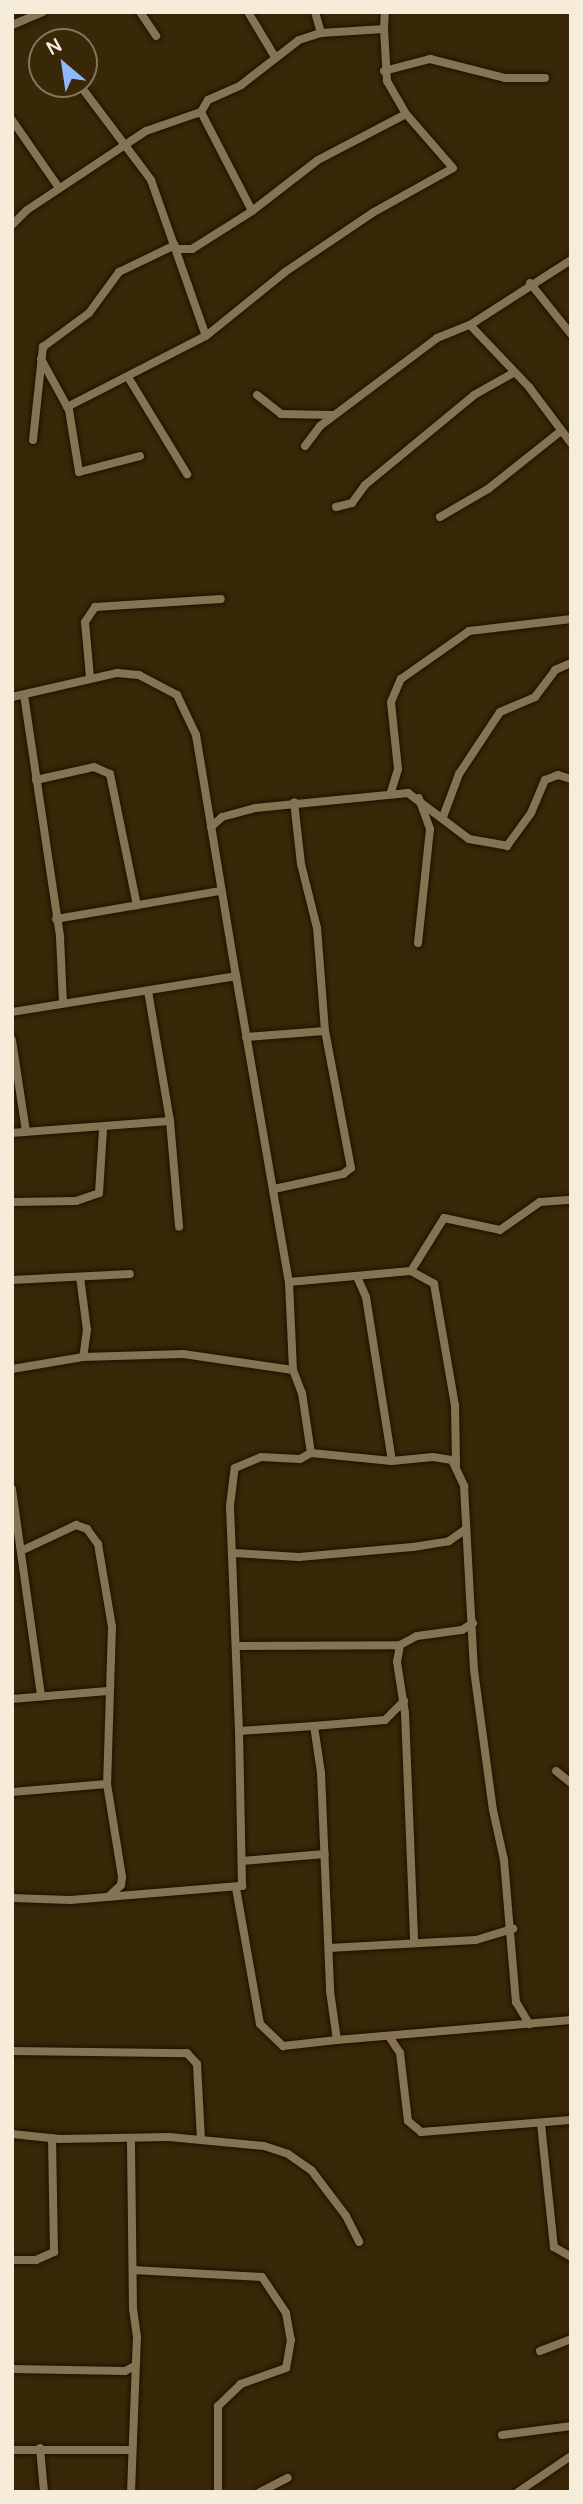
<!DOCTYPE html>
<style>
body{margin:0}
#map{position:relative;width:583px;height:2504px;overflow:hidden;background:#382807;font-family:Manrope,sans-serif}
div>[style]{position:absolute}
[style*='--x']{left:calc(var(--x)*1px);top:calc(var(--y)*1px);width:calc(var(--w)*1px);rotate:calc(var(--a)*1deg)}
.roads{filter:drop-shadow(0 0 2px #1d1100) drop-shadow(0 0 2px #1d1100)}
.minor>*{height:8px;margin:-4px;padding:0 4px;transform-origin:4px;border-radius:4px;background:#857352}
span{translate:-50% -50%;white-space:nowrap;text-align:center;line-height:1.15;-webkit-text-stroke:6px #382807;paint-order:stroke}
.frame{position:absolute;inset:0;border:14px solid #f6ecda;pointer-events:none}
.north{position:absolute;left:28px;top:28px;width:70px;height:70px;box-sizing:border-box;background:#382807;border:2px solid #84765b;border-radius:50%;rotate:331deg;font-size:19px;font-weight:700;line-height:28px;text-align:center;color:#f6ecda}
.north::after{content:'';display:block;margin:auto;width:24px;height:32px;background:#91b8fd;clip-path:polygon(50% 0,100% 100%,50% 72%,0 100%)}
</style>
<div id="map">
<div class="roads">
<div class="minor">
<div style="--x:140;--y:12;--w:29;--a:56"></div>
<div style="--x:248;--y:12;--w:52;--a:59"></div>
<div style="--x:315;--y:12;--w:22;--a:74"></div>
<div style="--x:12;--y:25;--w:34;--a:-23"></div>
<div style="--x:384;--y:71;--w:48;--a:-14.6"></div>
<div style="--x:430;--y:59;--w:77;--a:14.2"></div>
<div style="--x:505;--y:78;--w:40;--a:0"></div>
<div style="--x:82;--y:88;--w:115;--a:53.1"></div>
<div style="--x:151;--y:180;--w:165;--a:70.6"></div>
<div style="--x:201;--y:112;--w:111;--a:62.7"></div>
<div style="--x:12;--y:120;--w:83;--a:55.3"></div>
<div style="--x:12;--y:225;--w:21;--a:-45"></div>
<div style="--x:27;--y:210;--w:143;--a:-33.6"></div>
<div style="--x:146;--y:131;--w:58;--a:-19.1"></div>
<div style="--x:201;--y:112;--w:14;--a:-60"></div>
<div style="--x:208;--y:100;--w:36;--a:-24"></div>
<div style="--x:241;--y:85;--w:73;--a:-37.8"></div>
<div style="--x:299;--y:40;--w:23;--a:-18"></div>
<div style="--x:321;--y:33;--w:63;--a:-3.6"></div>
<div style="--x:384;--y:29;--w:17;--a:-87"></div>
<div style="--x:176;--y:249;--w:16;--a:0"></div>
<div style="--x:192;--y:249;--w:71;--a:-32.3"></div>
<div style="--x:252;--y:211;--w:83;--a:-37.7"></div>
<div style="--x:318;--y:160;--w:99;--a:-27.6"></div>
<div style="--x:530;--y:283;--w:65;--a:51.2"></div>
<div style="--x:470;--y:325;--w:86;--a:46.4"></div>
<div style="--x:529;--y:387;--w:70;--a:53.1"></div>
<div style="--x:41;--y:359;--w:58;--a:61.2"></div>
<div style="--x:69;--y:410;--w:63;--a:80.8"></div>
<div style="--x:79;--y:472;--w:63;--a:-14.7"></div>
<div style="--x:128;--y:377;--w:114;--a:58.7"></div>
<div style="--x:257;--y:395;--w:31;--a:38"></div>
<div style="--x:281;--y:414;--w:51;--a:1.1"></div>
<div style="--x:67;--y:407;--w:156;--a:-27.1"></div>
<div style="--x:206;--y:336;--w:102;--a:-39"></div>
<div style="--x:285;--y:272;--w:107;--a:-34"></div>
<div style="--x:374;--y:212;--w:90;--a:-29.1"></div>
<div style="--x:453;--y:168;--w:72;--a:-131"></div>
<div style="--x:406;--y:114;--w:38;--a:-120"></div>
<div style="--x:387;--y:81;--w:52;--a:-93.3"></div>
<div style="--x:33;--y:440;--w:94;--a:-83.9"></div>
<div style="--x:43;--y:347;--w:57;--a:-36.5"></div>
<div style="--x:89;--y:313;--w:51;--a:-53.8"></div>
<div style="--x:119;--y:272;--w:62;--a:-25.7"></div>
<div style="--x:305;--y:446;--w:25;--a:-53"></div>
<div style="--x:320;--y:426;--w:146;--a:-36.9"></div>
<div style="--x:437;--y:338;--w:35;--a:-22"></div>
<div style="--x:470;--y:325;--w:120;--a:-32.8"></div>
<div style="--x:336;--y:507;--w:16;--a:-14"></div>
<div style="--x:352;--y:503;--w:22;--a:-54"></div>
<div style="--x:365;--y:485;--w:141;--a:-39.5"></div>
<div style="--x:474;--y:395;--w:45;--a:-29.4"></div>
<div style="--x:440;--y:517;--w:56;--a:-30.3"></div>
<div style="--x:488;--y:489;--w:93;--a:-38.5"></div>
<div style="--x:90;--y:677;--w:55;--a:-95.2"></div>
<div style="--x:85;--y:622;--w:18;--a:-56"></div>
<div style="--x:95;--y:607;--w:126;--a:-3.6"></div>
<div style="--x:24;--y:695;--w:245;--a:81.5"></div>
<div style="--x:60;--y:937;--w:65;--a:87.4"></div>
<div style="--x:12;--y:697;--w:108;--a:-12.9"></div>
<div style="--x:117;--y:673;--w:22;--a:5"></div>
<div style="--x:139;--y:675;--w:43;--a:27.8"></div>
<div style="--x:177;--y:695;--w:44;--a:64.6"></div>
<div style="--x:196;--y:735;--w:244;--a:80.6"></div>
<div style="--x:36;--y:780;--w:59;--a:-12.6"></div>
<div style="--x:94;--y:767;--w:17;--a:24"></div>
<div style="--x:110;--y:774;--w:134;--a:78.4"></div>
<div style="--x:391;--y:792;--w:24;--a:-73"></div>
<div style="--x:398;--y:769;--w:67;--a:-96"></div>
<div style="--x:391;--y:702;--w:25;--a:-67"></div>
<div style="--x:401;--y:679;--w:83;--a:-35.2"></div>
<div style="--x:469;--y:631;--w:103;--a:-6.7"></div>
<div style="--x:443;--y:817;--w:46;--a:-69.6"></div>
<div style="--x:459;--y:774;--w:74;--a:-56.5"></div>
<div style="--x:500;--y:712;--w:38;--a:-23"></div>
<div style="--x:535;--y:697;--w:34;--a:-53"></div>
<div style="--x:555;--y:670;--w:17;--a:-24"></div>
<div style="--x:211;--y:827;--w:15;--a:-42"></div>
<div style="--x:222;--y:817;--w:34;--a:-15"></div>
<div style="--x:255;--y:808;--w:154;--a:-5.6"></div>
<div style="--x:408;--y:793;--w:76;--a:37"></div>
<div style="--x:469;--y:839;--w:39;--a:10"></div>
<div style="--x:507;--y:846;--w:41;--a:-54"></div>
<div style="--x:531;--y:813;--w:36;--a:-67"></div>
<div style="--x:545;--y:780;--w:14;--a:-21"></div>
<div style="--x:558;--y:775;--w:14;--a:17"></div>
<div style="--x:56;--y:919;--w:166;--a:-9.7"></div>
<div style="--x:418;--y:943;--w:115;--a:-84"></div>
<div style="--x:430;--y:829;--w:33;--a:-110"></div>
<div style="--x:12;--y:1012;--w:227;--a:-9.1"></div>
<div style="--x:236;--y:976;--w:311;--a:80.2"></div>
<div style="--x:289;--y:1282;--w:88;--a:87.4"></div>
<div style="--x:293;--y:1370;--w:25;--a:69"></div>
<div style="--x:302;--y:1393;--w:61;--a:81.5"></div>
<div style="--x:246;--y:1037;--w:79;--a:-4.3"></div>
<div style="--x:12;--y:1040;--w:93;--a:81.3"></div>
<div style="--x:170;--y:1121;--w:106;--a:85.1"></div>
<div style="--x:12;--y:1133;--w:158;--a:-4.3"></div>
<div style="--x:170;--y:1121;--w:132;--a:-99.6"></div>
<div style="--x:274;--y:1189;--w:71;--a:-12.3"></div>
<div style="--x:343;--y:1174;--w:10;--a:-37"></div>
<div style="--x:351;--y:1168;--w:139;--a:-100.7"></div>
<div style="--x:325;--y:1031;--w:103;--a:-94.4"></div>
<div style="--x:317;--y:928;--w:66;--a:-104"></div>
<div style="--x:301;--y:864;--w:62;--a:-96.4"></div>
<div style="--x:12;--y:1202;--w:64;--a:-0.9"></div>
<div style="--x:76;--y:1201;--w:24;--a:-19"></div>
<div style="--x:99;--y:1193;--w:64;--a:-86.4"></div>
<div style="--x:411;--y:1271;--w:62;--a:-58.1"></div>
<div style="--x:444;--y:1218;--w:57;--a:12.1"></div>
<div style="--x:500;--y:1230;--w:49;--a:-35"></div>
<div style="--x:540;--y:1202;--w:31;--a:-4"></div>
<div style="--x:80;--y:1277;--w:53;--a:82.5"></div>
<div style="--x:87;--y:1330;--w:27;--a:98"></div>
<div style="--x:358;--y:1279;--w:20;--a:66"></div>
<div style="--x:366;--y:1297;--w:166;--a:81"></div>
<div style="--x:12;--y:1280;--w:118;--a:-2.9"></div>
<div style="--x:289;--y:1282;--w:122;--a:-5.2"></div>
<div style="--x:411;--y:1271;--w:26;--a:29"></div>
<div style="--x:434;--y:1284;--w:123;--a:80.2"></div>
<div style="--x:455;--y:1405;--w:60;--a:89"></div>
<div style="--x:12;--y:1369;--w:72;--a:-9.6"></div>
<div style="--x:83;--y:1357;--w:100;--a:-1.7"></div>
<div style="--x:183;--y:1354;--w:111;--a:8.3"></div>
<div style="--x:12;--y:1489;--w:209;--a:82"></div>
<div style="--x:23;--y:1550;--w:59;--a:-25.3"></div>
<div style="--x:76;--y:1525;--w:12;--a:20"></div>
<div style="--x:87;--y:1529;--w:19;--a:54"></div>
<div style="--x:98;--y:1544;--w:84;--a:80.4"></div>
<div style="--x:112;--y:1627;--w:157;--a:91.8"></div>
<div style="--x:107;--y:1784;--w:94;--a:80.8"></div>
<div style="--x:122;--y:1877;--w:8;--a:97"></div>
<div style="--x:121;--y:1885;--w:16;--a:137"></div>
<div style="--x:234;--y:1553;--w:65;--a:3.5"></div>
<div style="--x:299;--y:1557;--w:114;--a:-5"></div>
<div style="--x:413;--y:1547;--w:36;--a:-9"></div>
<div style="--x:449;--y:1541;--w:19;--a:-35"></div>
<div style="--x:400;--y:1645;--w:17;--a:100"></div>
<div style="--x:397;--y:1662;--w:52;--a:81.1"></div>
<div style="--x:405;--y:1713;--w:228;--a:87.7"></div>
<div style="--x:236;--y:1646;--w:164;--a:-0.3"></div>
<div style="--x:400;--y:1645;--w:19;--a:-28"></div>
<div style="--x:417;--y:1636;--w:45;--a:-7.6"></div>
<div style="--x:462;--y:1630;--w:13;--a:-32"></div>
<div style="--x:12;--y:1699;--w:96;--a:-4.8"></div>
<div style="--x:314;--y:1726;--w:71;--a:-4.8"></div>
<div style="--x:385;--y:1720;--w:27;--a:-45"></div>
<div style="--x:239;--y:1731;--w:225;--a:-92.3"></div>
<div style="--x:230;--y:1506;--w:38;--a:-83"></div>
<div style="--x:235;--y:1468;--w:28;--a:-23"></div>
<div style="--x:261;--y:1457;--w:39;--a:3"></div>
<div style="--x:300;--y:1459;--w:13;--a:-29"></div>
<div style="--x:311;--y:1453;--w:81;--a:5.6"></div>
<div style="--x:392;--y:1461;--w:41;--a:-5.6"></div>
<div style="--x:433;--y:1457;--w:19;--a:9"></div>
<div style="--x:452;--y:1460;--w:29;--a:65"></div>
<div style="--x:464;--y:1486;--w:184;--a:86.9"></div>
<div style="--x:474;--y:1670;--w:141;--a:82.3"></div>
<div style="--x:493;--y:1810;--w:51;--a:77.6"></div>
<div style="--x:504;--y:1860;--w:143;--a:85.2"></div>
<div style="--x:516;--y:2002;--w:26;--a:59"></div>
<div style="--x:556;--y:1771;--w:19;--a:39"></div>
<div style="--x:12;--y:1792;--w:95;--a:-4.8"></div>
<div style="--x:242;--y:1861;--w:83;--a:-4.8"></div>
<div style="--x:236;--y:1888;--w:138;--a:80"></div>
<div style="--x:260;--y:2024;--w:32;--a:44"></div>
<div style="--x:283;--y:2046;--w:54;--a:-6.3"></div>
<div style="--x:12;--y:1898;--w:58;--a:2"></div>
<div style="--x:70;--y:1900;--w:173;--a:-4.7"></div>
<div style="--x:242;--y:1886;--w:155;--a:-91.1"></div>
<div style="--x:239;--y:1731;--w:75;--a:-3.8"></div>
<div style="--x:314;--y:1726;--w:48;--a:81.5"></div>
<div style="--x:321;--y:1773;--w:218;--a:87.6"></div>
<div style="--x:330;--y:1991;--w:49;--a:81.9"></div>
<div style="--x:337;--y:2040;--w:235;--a:-4.9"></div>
<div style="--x:329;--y:1948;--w:147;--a:-3.1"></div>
<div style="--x:476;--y:1940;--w:39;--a:-17"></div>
<div style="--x:390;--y:2038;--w:18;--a:56"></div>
<div style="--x:400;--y:2053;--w:68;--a:83.3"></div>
<div style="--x:408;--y:2121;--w:17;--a:40"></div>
<div style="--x:421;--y:2132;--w:150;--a:-4.6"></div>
<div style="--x:12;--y:2051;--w:175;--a:0.7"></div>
<div style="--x:187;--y:2053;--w:15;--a:48"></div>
<div style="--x:197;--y:2064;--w:76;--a:87"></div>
<div style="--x:541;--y:2124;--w:124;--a:84"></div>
<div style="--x:554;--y:2247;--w:20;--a:30"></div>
<div style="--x:12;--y:2134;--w:48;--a:5.9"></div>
<div style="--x:60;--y:2139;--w:109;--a:-1.1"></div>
<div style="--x:169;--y:2137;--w:95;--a:5.4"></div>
<div style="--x:264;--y:2146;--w:25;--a:18"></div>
<div style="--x:288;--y:2154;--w:29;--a:35"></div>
<div style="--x:312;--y:2171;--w:56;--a:52.9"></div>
<div style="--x:346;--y:2216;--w:29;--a:63"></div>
<div style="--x:12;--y:2260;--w:24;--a:0"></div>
<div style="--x:36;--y:2260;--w:20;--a:-24"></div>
<div style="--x:54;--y:2252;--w:114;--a:-91"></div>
<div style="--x:133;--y:2270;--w:129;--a:3.1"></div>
<div style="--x:262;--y:2277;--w:43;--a:56.3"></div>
<div style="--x:286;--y:2313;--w:27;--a:80"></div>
<div style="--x:291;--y:2340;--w:28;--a:100"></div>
<div style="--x:286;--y:2368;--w:48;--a:160.4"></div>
<div style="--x:241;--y:2384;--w:32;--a:136"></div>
<div style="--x:218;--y:2406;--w:86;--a:90"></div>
<div style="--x:540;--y:2351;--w:33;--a:-21"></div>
<div style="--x:12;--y:2369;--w:113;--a:1"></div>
<div style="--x:125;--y:2371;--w:11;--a:-27"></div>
<div style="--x:502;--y:2435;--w:70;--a:-7.4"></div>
<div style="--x:40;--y:2448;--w:44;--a:84.8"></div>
<div style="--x:12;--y:2450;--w:118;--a:0"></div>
<div style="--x:131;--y:2492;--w:155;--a:-87.8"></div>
<div style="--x:137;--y:2337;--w:28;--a:-98"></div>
<div style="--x:133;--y:2309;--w:170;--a:-90.7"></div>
<div style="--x:260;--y:2492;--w:31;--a:-27"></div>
<div style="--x:518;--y:2492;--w:64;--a:-34.2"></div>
</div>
</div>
<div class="frame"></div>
<div class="north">N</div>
</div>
